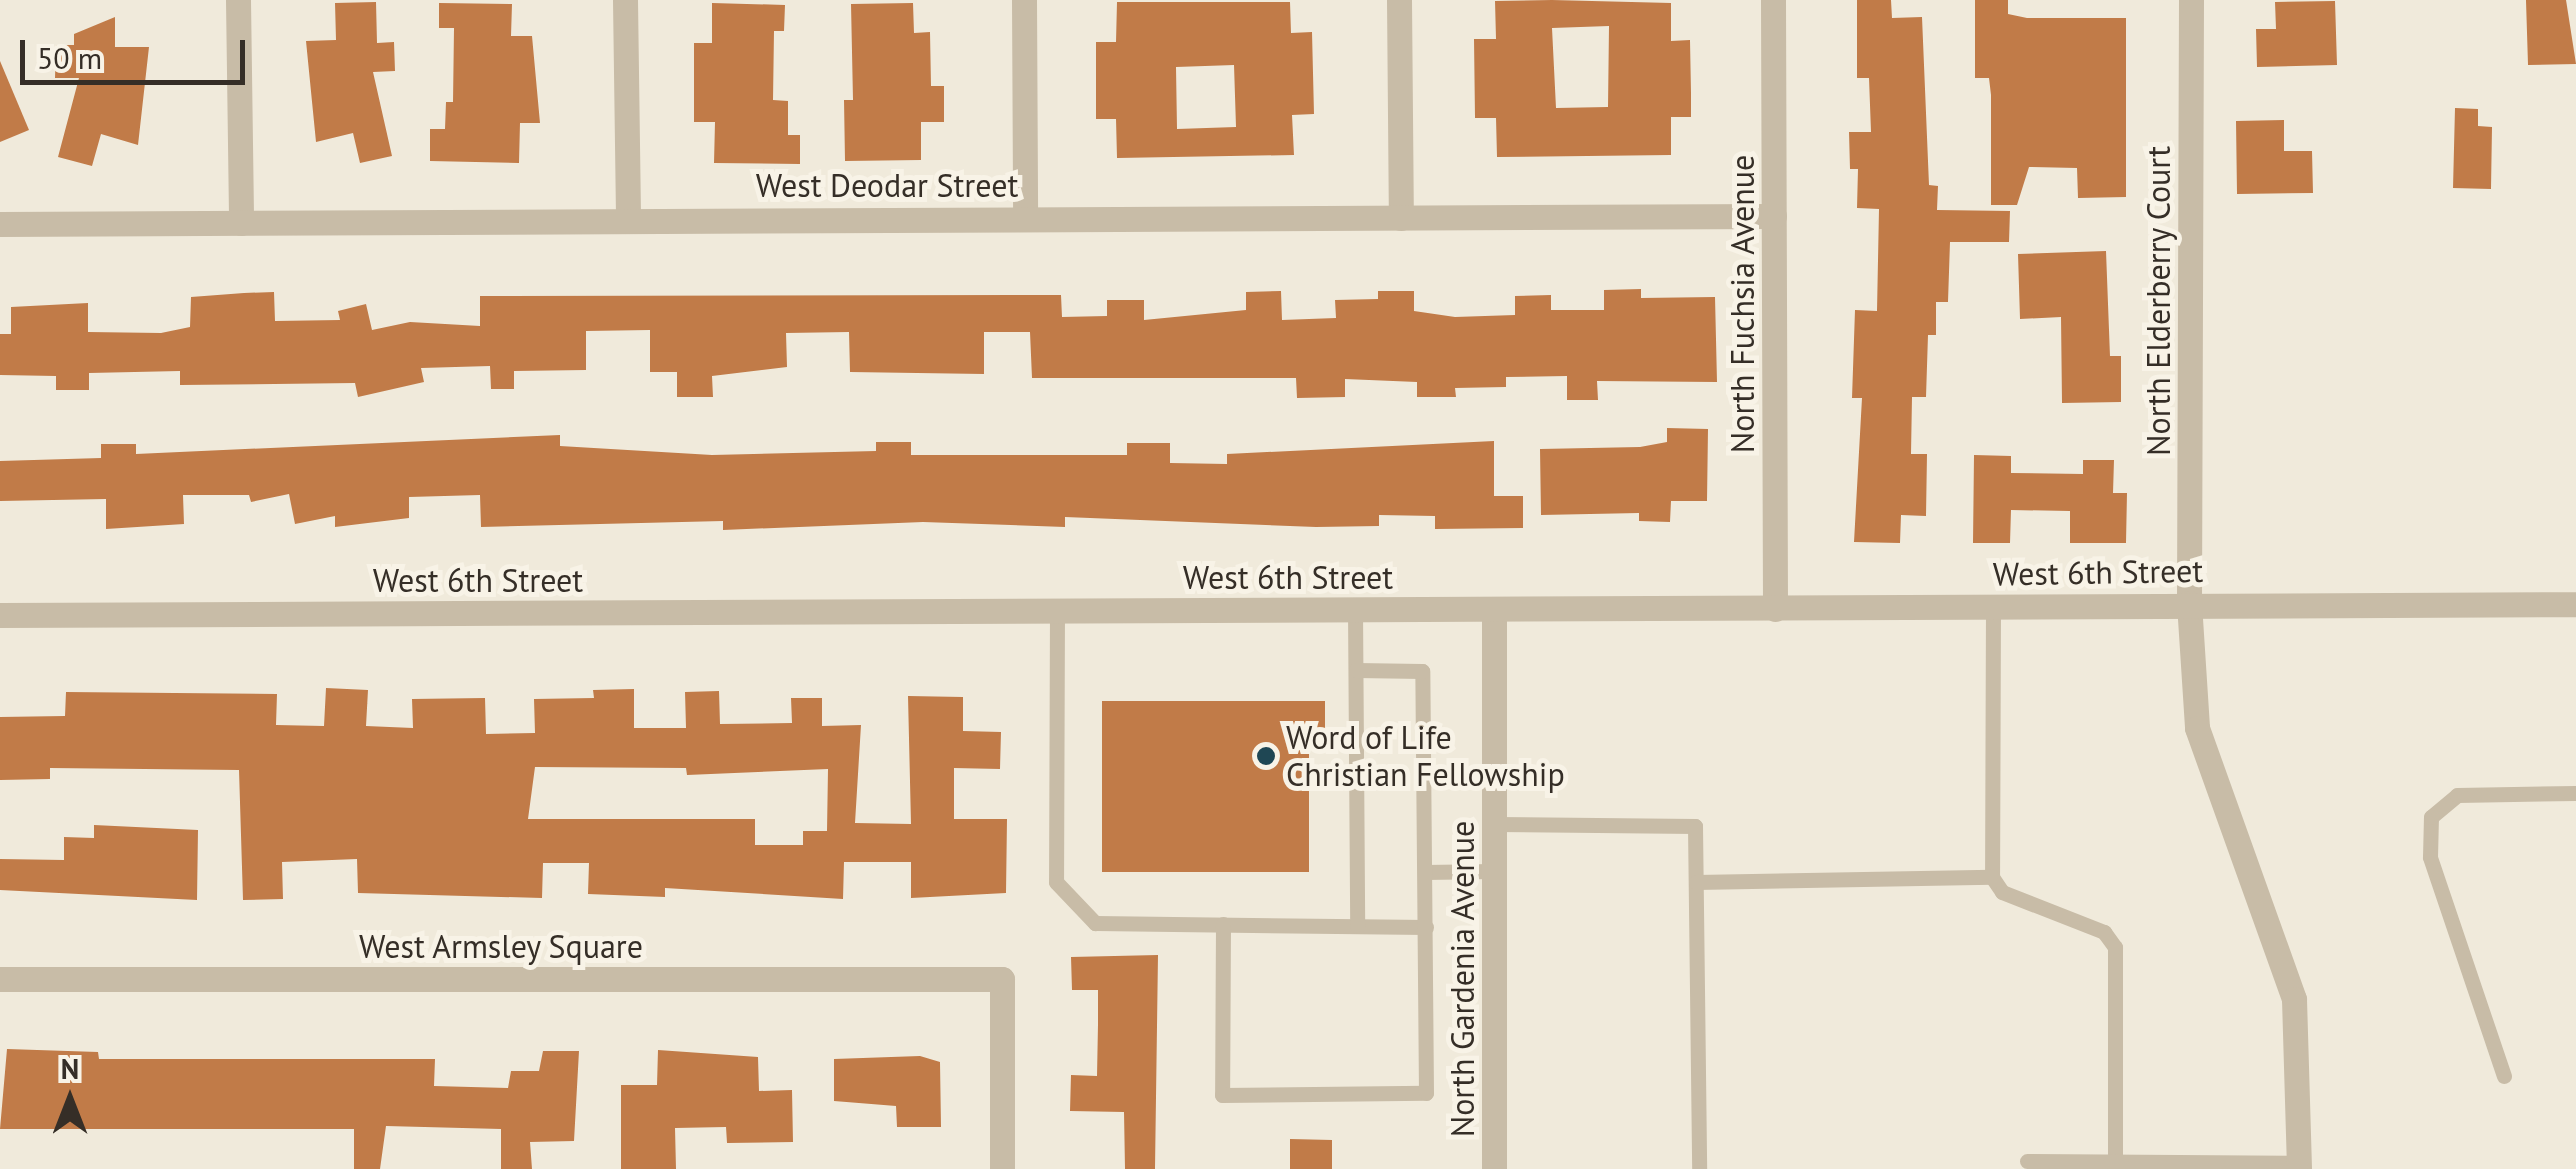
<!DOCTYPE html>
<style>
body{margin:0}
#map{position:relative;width:2576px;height:1169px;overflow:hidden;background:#f0eadb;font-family:"PT Sans",sans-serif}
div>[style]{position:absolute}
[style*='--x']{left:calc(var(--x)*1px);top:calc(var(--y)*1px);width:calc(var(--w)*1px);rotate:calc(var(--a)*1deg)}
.building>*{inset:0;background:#c17b48}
.service>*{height:15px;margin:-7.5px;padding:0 7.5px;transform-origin:7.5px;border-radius:7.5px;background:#c8bca7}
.minor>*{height:25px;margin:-12.5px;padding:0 12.5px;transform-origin:12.5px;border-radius:12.5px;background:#c8bca7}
.tertiary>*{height:25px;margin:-12.5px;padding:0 12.5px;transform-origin:12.5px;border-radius:12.5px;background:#c8bca7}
.dots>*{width:28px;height:28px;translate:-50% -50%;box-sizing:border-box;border:5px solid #f8f3e7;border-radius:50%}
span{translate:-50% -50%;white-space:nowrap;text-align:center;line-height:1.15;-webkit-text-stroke:10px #f8f3e7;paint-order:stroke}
.street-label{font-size:32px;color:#352e27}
.poi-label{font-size:32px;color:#352e27}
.left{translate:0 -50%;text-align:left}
.north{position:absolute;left:20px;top:1049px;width:100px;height:100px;-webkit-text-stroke:8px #f8f3e7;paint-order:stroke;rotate:0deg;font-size:28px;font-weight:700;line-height:40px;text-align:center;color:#352e27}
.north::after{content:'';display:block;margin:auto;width:35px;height:45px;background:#352e27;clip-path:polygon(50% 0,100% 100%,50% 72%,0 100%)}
.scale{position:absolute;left:20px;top:40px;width:225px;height:45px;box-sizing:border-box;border:5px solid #352e27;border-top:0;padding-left:12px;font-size:30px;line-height:35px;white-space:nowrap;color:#352e27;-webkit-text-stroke:8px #f8f3e7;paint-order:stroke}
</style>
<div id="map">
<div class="building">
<div style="clip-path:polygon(evenodd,1552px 0,1671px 3px,1671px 41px,1690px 40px,1691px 93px,1691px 117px,1671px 117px,1671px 155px,1497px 157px,1496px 118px,1475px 118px,1474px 39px,1496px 39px,1495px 1px,1552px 0,1609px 26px,1608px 107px,1556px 108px,1552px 28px,1609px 26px)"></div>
<div style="clip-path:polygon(1857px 0,1891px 0,1892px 18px,1922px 17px,1929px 185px,1938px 186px,1937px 210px,2010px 211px,2009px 242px,1950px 242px,1948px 302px,1936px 302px,1936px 335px,1928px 335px,1926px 397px,1912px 397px,1911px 454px,1927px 454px,1926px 516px,1901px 515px,1900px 543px,1854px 542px,1862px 398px,1852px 398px,1855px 310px,1877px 311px,1879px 209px,1857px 208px,1858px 169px,1850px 169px,1849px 132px,1871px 132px,1869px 78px,1857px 78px)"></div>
<div style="clip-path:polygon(1975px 0,2008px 0,2008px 14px,2027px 18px,2126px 18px,2126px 197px,2078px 198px,2077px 168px,2029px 167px,2017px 205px,1991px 205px,1991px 95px,1989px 78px,1975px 78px)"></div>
<div style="clip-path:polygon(2526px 0,2566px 0,2576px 64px,2528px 65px)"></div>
<div style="clip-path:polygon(2335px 1px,2337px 65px,2257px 67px,2256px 29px,2276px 29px,2275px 2px)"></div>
<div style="clip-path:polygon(376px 2px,377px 43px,394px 42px,395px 71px,373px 72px,392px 156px,360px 163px,353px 133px,316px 142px,306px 41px,336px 40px,335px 3px)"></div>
<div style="clip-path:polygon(evenodd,1117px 2px,1290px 2px,1291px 33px,1312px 32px,1314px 114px,1292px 115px,1294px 155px,1117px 158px,1116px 119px,1096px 119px,1096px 42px,1116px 42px,1117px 2px,1234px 65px,1236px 127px,1177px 129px,1176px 67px,1234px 65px)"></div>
<div style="clip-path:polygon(439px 3px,512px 4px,511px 36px,532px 36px,540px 123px,520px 123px,519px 163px,430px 161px,430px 129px,445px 129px,446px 102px,453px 102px,454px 28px,439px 28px)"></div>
<div style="clip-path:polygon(712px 3px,785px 5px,784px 31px,774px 31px,773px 100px,788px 101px,788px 135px,800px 135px,800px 164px,714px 163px,715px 122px,694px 122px,694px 43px,712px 43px)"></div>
<div style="clip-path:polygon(913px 3px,914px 33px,930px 32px,931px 86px,944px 86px,944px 122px,921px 122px,921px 160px,845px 161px,844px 100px,853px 100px,851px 4px)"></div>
<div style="clip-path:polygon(115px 17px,115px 47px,149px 47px,138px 145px,101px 134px,92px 166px,58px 157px,79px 78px,55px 78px,56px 45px,74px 45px,74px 34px)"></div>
<div style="clip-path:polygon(0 61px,29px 130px,0 142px)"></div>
<div style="clip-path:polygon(2455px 108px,2478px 109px,2478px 126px,2492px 127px,2491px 189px,2453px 188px)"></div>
<div style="clip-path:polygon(2284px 120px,2284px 151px,2312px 151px,2313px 193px,2237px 194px,2236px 121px)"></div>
<div style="clip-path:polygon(2106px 251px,2110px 356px,2121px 356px,2121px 402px,2062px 403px,2061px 317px,2020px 319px,2018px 254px)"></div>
<div style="clip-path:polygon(1641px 289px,1641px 298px,1715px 297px,1717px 382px,1597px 381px,1598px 400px,1567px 400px,1567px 376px,1506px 377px,1506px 387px,1455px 388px,1456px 397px,1417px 397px,1417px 382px,1345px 379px,1345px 397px,1297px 398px,1296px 378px,1032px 378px,1030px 332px,984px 332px,984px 374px,850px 372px,849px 332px,786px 333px,787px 367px,712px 376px,713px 397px,677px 397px,677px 372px,650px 372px,650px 330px,586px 331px,586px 370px,514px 371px,514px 389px,491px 389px,490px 366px,421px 368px,424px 382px,358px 397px,355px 383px,180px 385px,180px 371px,89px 373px,89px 390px,56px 390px,56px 376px,0 375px,0 334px,11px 334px,11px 307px,88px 303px,88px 332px,161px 333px,190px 327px,191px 297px,244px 293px,274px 292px,275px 321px,340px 320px,338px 311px,366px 304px,372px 330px,410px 322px,480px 326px,480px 296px,1061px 295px,1062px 317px,1107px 316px,1107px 300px,1144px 300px,1144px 320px,1246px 310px,1246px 292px,1281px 291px,1282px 320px,1336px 318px,1335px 300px,1378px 299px,1378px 291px,1414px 291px,1414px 311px,1455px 317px,1515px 315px,1515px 296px,1551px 295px,1551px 310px,1604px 310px,1604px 290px)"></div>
<div style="clip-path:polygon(1667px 428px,1708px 429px,1707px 501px,1671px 501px,1670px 522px,1639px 521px,1639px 513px,1541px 515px,1540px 449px,1640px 447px,1667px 442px)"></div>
<div style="clip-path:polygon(560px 435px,560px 446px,712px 455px,876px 451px,876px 442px,911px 442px,911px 455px,1127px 455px,1127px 443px,1170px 443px,1170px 463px,1227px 464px,1227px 454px,1494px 441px,1494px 496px,1523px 496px,1523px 528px,1435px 529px,1435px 516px,1379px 515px,1379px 526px,1316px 527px,1065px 517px,1065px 527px,923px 522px,723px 530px,723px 521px,481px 527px,480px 495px,409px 497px,409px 518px,335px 527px,335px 516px,295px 524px,289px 494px,251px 502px,249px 495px,183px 495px,184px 524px,106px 529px,106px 499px,0 501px,0 461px,101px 458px,101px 444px,136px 444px,136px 454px)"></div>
<div style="clip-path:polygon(1974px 455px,2011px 456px,2011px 473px,2083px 474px,2083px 460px,2114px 460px,2113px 493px,2127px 493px,2126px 543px,2070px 543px,2070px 511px,2011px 510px,2010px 543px,1973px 543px)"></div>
<div style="clip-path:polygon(evenodd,326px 688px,368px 690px,366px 726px,413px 728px,412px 699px,485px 698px,486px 734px,535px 733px,534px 699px,594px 698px,593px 690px,634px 689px,634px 728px,686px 728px,685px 692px,719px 691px,720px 724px,792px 723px,791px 698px,822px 698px,822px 726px,861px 725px,855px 823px,911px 824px,908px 696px,963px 697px,963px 731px,1001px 732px,1000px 769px,954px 768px,954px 819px,1007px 819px,1006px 893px,911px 898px,911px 862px,844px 862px,843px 899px,665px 888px,665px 897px,588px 894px,589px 863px,543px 863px,542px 898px,358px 893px,357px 859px,282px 862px,283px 899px,243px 900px,239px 770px,50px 768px,50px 779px,0 780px,0 717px,65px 716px,66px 692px,277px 694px,276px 725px,324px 726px,326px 688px,535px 767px,686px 768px,687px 775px,828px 769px,827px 831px,803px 831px,803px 845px,755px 845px,755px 819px,528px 819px,535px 767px)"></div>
<div style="clip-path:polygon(1102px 701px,1325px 701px,1325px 743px,1309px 743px,1309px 872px,1102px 872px)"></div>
<div style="clip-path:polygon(94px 825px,198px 830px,197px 900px,0 890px,0 859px,64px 860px,64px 837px,94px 838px)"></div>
<div style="clip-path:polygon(1158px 955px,1155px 1169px,1125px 1169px,1124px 1112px,1070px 1111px,1071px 1075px,1097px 1076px,1098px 1024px,1098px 990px,1072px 990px,1071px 957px)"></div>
<div style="clip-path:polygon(7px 1049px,98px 1052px,99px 1059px,435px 1059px,434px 1086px,508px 1088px,511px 1071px,539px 1071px,543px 1051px,579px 1051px,574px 1141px,530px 1142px,532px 1169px,501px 1169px,501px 1129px,386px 1126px,380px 1169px,354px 1169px,354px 1129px,0 1129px)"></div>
<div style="clip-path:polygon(658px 1050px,758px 1057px,759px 1091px,792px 1090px,793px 1142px,727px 1143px,726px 1127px,675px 1128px,676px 1169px,621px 1169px,621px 1085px,657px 1085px)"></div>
<div style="clip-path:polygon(920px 1056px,940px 1062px,941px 1127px,897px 1127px,896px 1106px,834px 1101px,834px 1059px)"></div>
<div style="clip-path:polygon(1290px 1139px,1332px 1140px,1332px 1169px,1290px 1169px)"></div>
</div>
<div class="service">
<div style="--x:1993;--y:606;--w:271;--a:90.2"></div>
<div style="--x:1992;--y:877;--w:18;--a:56"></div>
<div style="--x:2002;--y:892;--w:110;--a:21.4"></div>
<div style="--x:2104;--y:932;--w:19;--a:54"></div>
<div style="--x:2115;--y:947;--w:215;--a:90"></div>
<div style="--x:1057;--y:609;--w:273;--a:90.2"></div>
<div style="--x:1056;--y:882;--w:57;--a:46.4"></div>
<div style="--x:1095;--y:923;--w:331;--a:0.7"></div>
<div style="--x:1355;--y:609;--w:317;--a:89.6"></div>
<div style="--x:1494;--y:824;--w:201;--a:0.6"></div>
<div style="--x:1695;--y:826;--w:343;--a:89.3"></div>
<div style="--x:1425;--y:872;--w:69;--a:-0.8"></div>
<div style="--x:1696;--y:882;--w:296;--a:-1"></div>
<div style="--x:1223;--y:924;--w:171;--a:90.3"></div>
<div style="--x:1222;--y:1095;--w:204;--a:-0.6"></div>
<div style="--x:1426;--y:1093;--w:422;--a:-90.5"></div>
<div style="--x:1422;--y:671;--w:66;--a:-179.1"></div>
<div style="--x:2504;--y:1076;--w:231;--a:-108.7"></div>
<div style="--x:2430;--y:857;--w:40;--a:-88.6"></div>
<div style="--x:2431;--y:817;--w:34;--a:-40"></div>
<div style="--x:2457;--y:795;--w:119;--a:-1"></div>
<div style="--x:2027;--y:1161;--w:272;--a:0.4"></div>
</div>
<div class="minor">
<div style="--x:238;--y:0;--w:223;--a:89.2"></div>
<div style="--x:625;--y:0;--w:218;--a:89.2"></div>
<div style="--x:1024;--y:0;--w:216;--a:89.7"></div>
<div style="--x:1399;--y:0;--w:218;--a:89.5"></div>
<div style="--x:1773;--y:0;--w:609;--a:89.81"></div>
<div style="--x:2191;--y:0;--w:603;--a:90.19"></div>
<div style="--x:2189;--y:603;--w:125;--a:86.3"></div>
<div style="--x:2197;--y:728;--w:288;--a:70.3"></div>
<div style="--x:2294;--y:999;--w:170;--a:88.3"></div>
<div style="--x:0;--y:224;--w:1774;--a:-0.26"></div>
<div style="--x:1494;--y:609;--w:560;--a:90"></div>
<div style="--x:0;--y:979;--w:1002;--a:0"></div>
<div style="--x:1002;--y:979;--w:190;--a:90"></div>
</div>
<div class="tertiary">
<div style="--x:0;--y:615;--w:2576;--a:-0.24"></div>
</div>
<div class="dots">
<div style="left:1266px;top:756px;background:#1f4754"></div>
</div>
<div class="street-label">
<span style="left:887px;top:185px">West Deodar Street</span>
<span style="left:2158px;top:301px;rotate:-90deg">North Elderberry Court</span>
<span style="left:1742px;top:304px;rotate:-90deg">North Fuchsia Avenue</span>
<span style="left:2098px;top:572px;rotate:-1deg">West 6th Street</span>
<span style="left:1288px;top:577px">West 6th Street</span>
<span style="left:478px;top:580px">West 6th Street</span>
<span style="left:501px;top:946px">West Armsley Square</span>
<span style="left:1462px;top:979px;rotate:-90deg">North Gardenia Avenue</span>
</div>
<div class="poi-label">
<span class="left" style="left:1286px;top:756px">Word of Life<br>Christian Fellowship</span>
</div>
<div class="north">N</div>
<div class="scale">50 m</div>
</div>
